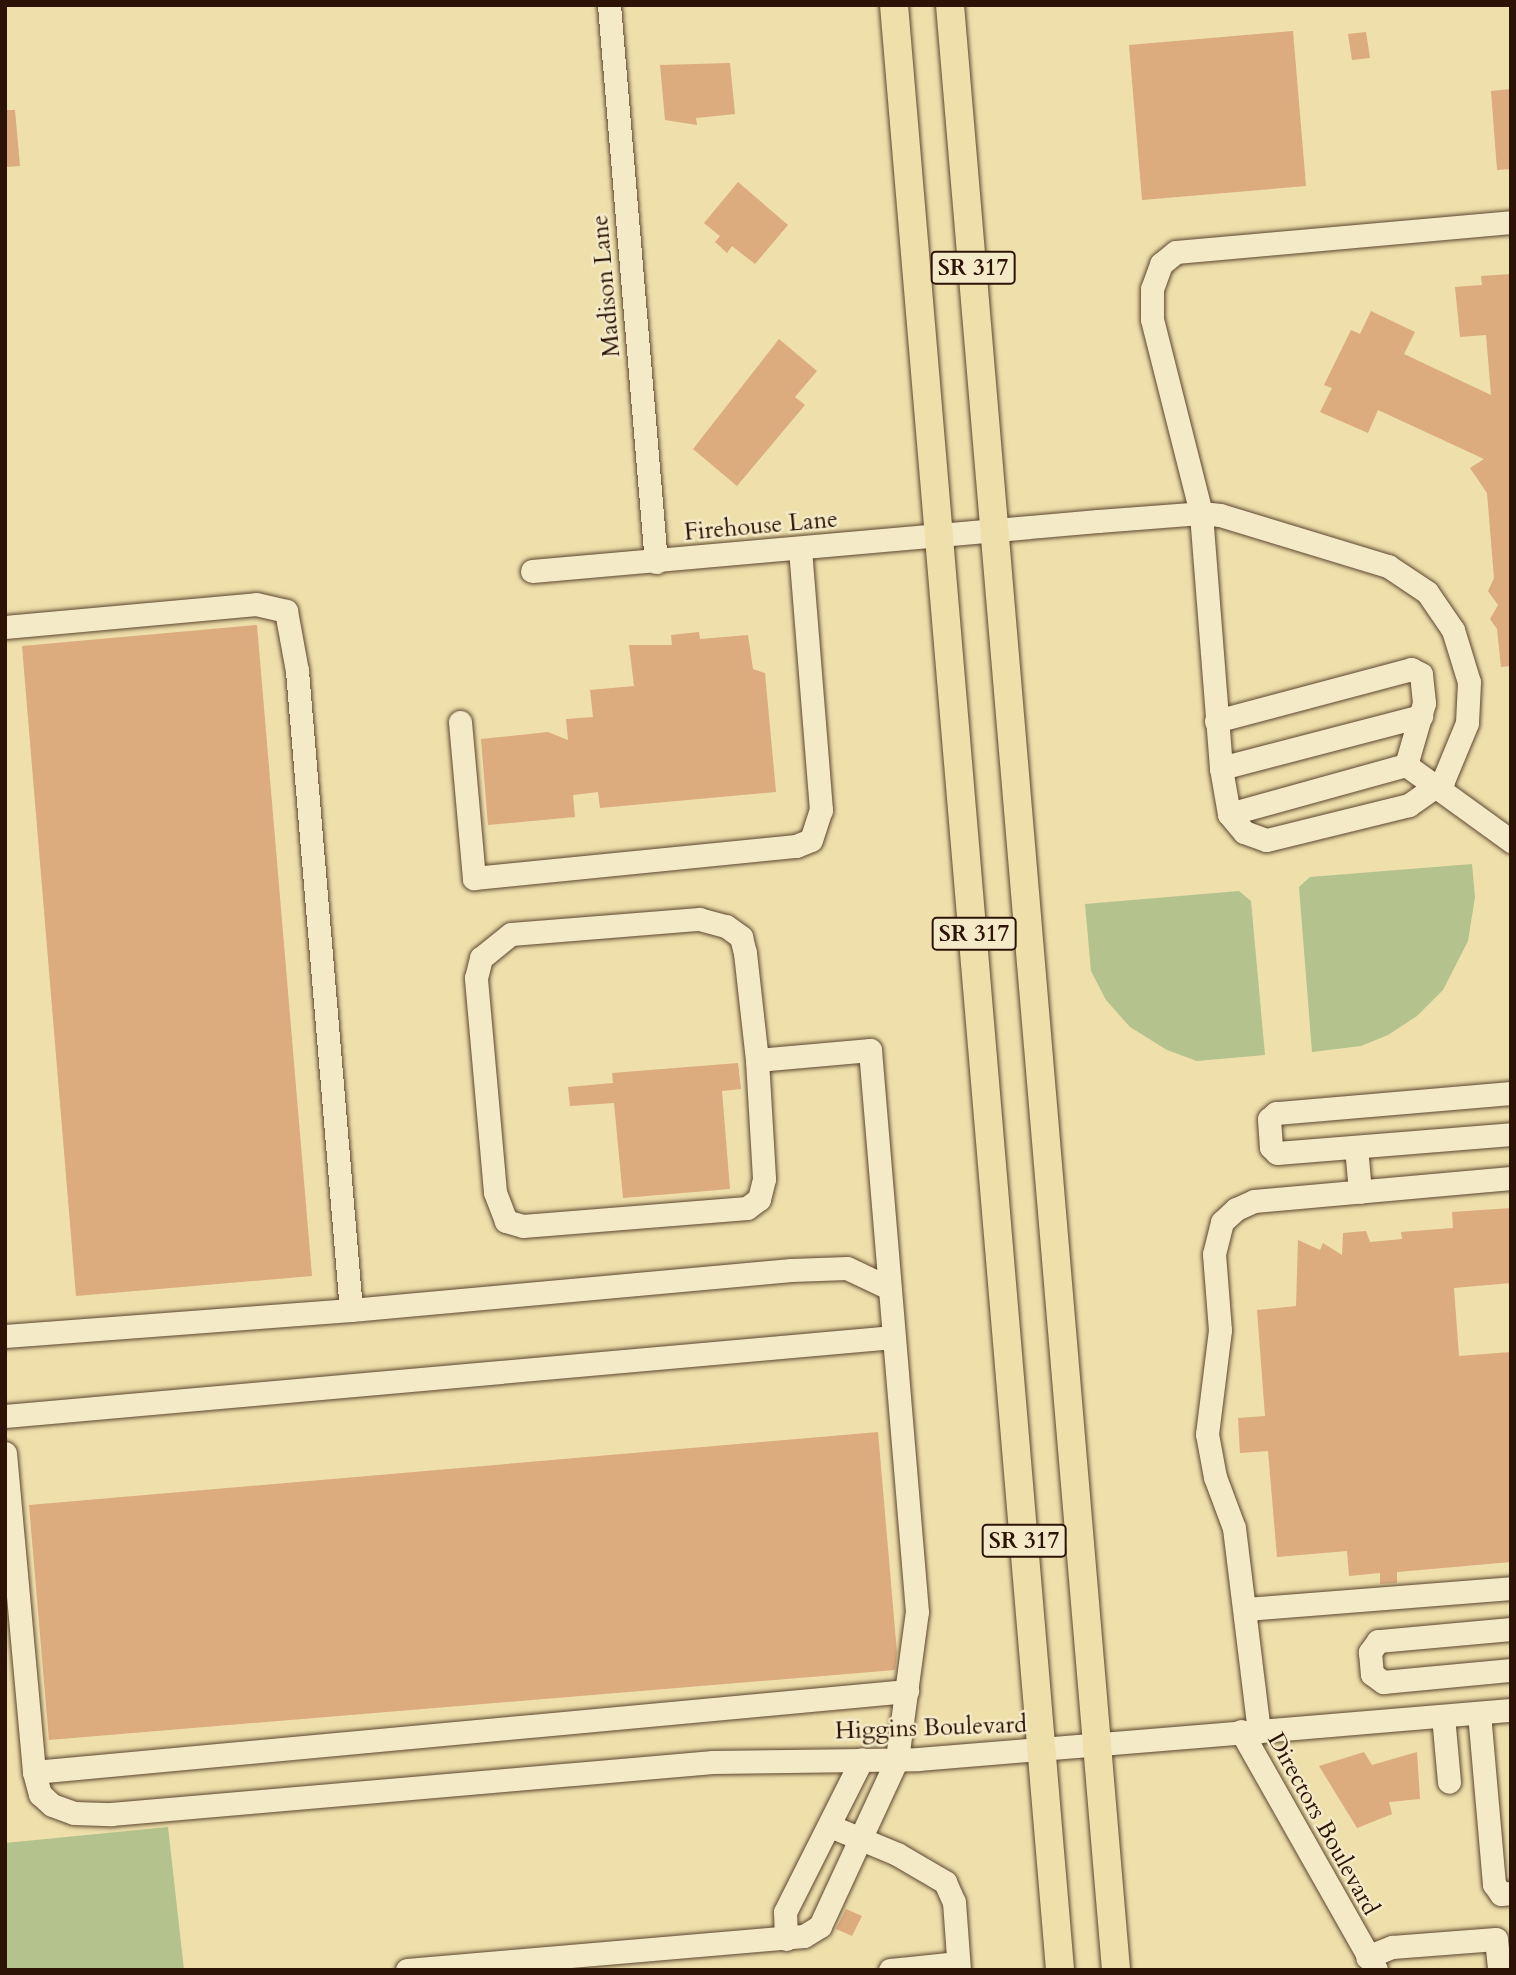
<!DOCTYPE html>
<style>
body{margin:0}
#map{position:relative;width:1516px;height:1975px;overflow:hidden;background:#eedfab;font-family:Cardo,serif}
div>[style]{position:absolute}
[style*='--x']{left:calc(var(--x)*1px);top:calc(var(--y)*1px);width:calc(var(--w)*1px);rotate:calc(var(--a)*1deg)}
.green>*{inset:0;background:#b4c38d}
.building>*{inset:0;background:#dcab7e}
.roads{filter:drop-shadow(0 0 2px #5c462f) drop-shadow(0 0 2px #5c462f)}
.minor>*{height:23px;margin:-11.5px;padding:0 11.5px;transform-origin:11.5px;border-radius:11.5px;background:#f4eac8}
.major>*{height:28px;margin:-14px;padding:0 14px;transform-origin:14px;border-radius:14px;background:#eedfab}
span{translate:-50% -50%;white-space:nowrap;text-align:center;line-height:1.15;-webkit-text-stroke:5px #f4eac8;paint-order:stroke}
.shield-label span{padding:2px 5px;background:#f4eac8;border:2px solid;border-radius:5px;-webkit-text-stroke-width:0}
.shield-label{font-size:23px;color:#2c1306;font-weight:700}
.street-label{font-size:24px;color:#2c1306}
.frame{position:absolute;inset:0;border:7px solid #2c1306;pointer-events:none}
</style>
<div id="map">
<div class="green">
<div style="clip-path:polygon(1472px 864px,1475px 897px,1468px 941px,1443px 990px,1417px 1016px,1388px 1035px,1361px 1046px,1312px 1052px,1299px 887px,1310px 877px)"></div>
<div style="clip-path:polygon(1239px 891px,1251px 901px,1265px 1055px,1197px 1061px,1167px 1050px,1130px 1027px,1106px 1000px,1091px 971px,1085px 904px)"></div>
<div style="clip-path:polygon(168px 1827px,184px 1970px,5px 1970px,5px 1843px)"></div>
</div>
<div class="building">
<div style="clip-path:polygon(1293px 31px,1306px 186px,1142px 200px,1129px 45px)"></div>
<div style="clip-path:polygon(1366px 32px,1370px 58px,1352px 60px,1348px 34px)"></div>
<div style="clip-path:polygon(730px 63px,735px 114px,696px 118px,697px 125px,665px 120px,660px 65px)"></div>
<div style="clip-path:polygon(1511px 89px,1511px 169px,1497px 170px,1491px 91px)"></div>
<div style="clip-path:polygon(5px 110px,15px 110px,20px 166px,5px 167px)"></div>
<div style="clip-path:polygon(738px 182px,788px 225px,755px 264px,732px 246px,727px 253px,715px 242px,720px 236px,704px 223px)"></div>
<div style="clip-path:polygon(1511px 274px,1511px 666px,1501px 667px,1497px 629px,1490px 619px,1498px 605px,1488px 591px,1494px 578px,1487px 493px,1470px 468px,1484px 459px,1378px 410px,1368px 433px,1320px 412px,1332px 388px,1324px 385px,1351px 330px,1360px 334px,1371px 311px,1415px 332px,1404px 354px,1491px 395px,1486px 335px,1460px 337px,1455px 287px,1482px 285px,1481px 276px)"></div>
<div style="clip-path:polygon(779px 339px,817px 371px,795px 397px,805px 405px,737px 486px,693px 449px)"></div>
<div style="clip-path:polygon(257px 625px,312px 1276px,76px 1296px,22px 646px)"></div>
<div style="clip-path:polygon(699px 632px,700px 639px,748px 635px,753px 669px,765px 673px,776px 792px,600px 808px,598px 792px,573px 795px,575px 817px,488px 825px,481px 739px,548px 732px,568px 740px,566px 719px,593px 717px,590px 690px,634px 686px,629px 645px,672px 645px,671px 635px)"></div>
<div style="clip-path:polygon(738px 1063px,741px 1089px,722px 1091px,730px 1189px,623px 1198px,614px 1103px,570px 1106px,568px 1087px,613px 1083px,612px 1073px)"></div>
<div style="clip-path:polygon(1511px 1208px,1511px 1283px,1454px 1288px,1459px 1356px,1511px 1352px,1511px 1562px,1397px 1572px,1397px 1583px,1380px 1584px,1380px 1573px,1349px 1576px,1347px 1551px,1277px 1557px,1268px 1451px,1240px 1453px,1238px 1418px,1265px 1416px,1257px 1310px,1296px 1306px,1298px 1240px,1320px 1250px,1323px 1243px,1342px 1255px,1343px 1233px,1366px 1231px,1370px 1242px,1402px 1239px,1401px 1232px,1453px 1228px,1452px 1212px)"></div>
<div style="clip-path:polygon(878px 1432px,897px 1653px,895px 1670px,49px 1740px,29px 1505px)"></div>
<div style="clip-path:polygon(1364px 1752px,1372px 1765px,1417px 1752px,1420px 1799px,1389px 1802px,1392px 1814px,1357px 1828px,1319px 1766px)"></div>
<div style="clip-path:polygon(846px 1909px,862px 1916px,852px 1936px,836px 1929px)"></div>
</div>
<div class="roads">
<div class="minor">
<div style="--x:609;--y:5;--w:559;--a:85.18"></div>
<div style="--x:532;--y:571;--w:568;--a:-5.05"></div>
<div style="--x:1098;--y:521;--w:103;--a:-4.4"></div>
<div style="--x:1201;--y:513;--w:19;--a:6"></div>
<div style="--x:1220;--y:515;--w:176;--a:16.9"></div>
<div style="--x:1388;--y:566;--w:47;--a:33.7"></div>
<div style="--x:1427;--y:592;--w:46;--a:55.6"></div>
<div style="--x:1453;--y:630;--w:54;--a:72.9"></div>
<div style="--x:1469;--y:682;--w:41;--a:92.8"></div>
<div style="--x:1467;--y:723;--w:63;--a:112.5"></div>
<div style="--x:1443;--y:781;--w:42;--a:144.8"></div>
<div style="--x:1409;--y:805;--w:147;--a:166.2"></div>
<div style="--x:1266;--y:840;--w:23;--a:-160"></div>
<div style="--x:1244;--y:832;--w:23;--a:-130"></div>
<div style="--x:1229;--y:814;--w:47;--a:-99.9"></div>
<div style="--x:1221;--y:768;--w:256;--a:-94.5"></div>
<div style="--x:1201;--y:513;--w:200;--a:-104.2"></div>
<div style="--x:1152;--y:319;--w:30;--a:-90"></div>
<div style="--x:1152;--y:289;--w:27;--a:-70"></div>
<div style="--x:1161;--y:264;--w:19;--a:-39"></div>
<div style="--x:1176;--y:252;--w:336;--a:-5.1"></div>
<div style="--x:5;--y:627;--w:252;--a:-5.2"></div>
<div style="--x:256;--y:604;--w:31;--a:13"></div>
<div style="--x:286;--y:611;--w:61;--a:79.6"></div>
<div style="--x:297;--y:671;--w:641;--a:85.17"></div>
<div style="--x:351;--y:1310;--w:442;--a:-5.2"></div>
<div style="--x:791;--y:1270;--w:56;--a:-2"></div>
<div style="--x:847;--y:1268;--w:47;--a:25.5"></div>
<div style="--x:1216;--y:721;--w:202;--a:-14.9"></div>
<div style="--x:1411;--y:669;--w:11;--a:27"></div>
<div style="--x:1421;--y:674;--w:29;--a:84"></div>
<div style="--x:1424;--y:703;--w:65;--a:106.2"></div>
<div style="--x:460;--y:722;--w:157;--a:84.9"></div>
<div style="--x:474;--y:878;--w:324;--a:-5.7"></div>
<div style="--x:796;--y:846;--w:16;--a:-22"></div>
<div style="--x:811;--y:840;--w:32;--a:-72"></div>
<div style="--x:821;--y:810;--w:262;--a:-94.6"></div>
<div style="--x:1221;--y:768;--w:207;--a:-14.6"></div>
<div style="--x:1229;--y:814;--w:184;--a:-15.5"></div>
<div style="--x:1406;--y:765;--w:130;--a:35.9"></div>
<div style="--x:1511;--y:1093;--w:236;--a:175.1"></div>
<div style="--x:1276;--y:1113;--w:9;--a:139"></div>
<div style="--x:1269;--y:1119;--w:28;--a:86"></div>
<div style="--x:1271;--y:1147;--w:8;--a:45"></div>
<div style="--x:1277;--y:1153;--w:235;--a:-4.6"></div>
<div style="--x:1356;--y:1147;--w:45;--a:84.9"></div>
<div style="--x:1511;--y:1178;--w:258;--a:174.9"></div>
<div style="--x:1254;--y:1201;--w:20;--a:156"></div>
<div style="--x:1236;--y:1209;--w:19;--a:137"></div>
<div style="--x:1222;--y:1222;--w:33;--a:104"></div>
<div style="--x:1214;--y:1254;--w:76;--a:85.5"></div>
<div style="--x:1220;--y:1330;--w:105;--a:97.1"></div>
<div style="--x:1207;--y:1434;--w:44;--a:79.5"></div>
<div style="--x:1215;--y:1477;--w:54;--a:69.6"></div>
<div style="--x:1234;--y:1528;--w:205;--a:83"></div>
<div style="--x:1259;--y:1731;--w:253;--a:-4.8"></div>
<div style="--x:5;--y:1336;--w:347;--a:-4.3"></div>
<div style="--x:5;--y:1416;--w:892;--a:-5.08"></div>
<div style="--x:5;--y:1453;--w:320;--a:84.8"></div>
<div style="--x:34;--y:1772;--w:23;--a:75"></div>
<div style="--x:40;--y:1794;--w:16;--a:43"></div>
<div style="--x:52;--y:1805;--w:23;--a:20"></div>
<div style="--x:74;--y:1813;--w:37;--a:2"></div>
<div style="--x:111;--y:1814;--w:604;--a:-4.94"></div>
<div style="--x:713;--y:1762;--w:205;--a:-0.8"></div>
<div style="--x:918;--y:1759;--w:342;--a:-4.7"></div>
<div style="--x:1246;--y:1609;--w:266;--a:-4.5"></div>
<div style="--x:1511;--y:1629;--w:134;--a:174.8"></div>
<div style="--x:1378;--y:1641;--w:14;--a:126"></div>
<div style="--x:1370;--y:1652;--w:22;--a:85"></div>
<div style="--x:1372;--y:1674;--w:14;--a:36"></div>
<div style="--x:1383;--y:1682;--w:129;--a:-5.4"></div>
<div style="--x:1479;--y:1713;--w:172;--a:85"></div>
<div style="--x:1494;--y:1884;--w:12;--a:55"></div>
<div style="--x:1501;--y:1894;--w:10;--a:-6"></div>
<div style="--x:1443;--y:1716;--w:66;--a:84.8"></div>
<div style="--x:1241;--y:1731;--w:274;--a:60.5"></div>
<div style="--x:34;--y:1772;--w:877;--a:-5.3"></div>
<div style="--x:830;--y:1826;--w:73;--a:22.7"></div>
<div style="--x:897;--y:1854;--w:56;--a:30.3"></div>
<div style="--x:945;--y:1882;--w:22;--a:66"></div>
<div style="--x:954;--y:1902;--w:68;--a:85.8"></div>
<div style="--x:786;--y:1939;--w:27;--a:-92"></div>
<div style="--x:785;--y:1912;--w:171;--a:-63.3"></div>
<div style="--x:1367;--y:1957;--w:27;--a:-22"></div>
<div style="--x:1392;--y:1947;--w:104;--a:-4.4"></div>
<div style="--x:1496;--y:1939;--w:31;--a:84"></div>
<div style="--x:407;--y:1970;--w:398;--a:-4.9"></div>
<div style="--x:804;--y:1936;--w:19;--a:-32"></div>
<div style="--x:820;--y:1926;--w:184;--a:-65.2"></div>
<div style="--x:897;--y:1759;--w:148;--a:-82.3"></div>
<div style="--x:917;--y:1612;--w:564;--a:-94.78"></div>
<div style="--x:870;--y:1050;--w:113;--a:174.9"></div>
<div style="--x:757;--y:1060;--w:119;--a:86.6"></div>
<div style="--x:764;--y:1179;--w:21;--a:104"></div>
<div style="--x:759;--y:1199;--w:15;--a:143"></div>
<div style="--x:747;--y:1208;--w:225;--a:175.4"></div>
<div style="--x:523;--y:1226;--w:18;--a:-164"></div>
<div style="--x:506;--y:1221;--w:31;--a:-111"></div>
<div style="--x:495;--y:1192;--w:215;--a:-95.1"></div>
<div style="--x:476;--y:978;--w:21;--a:-76"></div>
<div style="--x:481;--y:958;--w:38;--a:-39"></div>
<div style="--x:511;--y:934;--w:189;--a:-4.6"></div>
<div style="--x:699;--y:919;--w:28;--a:15"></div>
<div style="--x:726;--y:926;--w:19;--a:36"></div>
<div style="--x:741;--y:937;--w:16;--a:76"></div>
<div style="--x:745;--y:953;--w:108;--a:83.6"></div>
<div style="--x:890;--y:1970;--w:68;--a:-5.9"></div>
</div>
<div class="major">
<div style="--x:894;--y:5;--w:1972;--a:85.17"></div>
<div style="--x:950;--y:5;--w:1972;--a:85.17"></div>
</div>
</div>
<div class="shield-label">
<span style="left:973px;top:268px">SR 317</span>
<span style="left:974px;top:934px">SR 317</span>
<span style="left:1024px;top:1541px">SR 317</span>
</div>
<div class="street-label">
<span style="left:606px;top:286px;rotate:-95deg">Madison Lane</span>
<span style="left:761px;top:526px;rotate:-5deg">Firehouse Lane</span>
<span style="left:931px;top:1728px;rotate:-2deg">Higgins Boulevard</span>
<span style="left:1323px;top:1824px;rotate:61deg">Directors Boulevard</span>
</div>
<div class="frame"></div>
</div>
